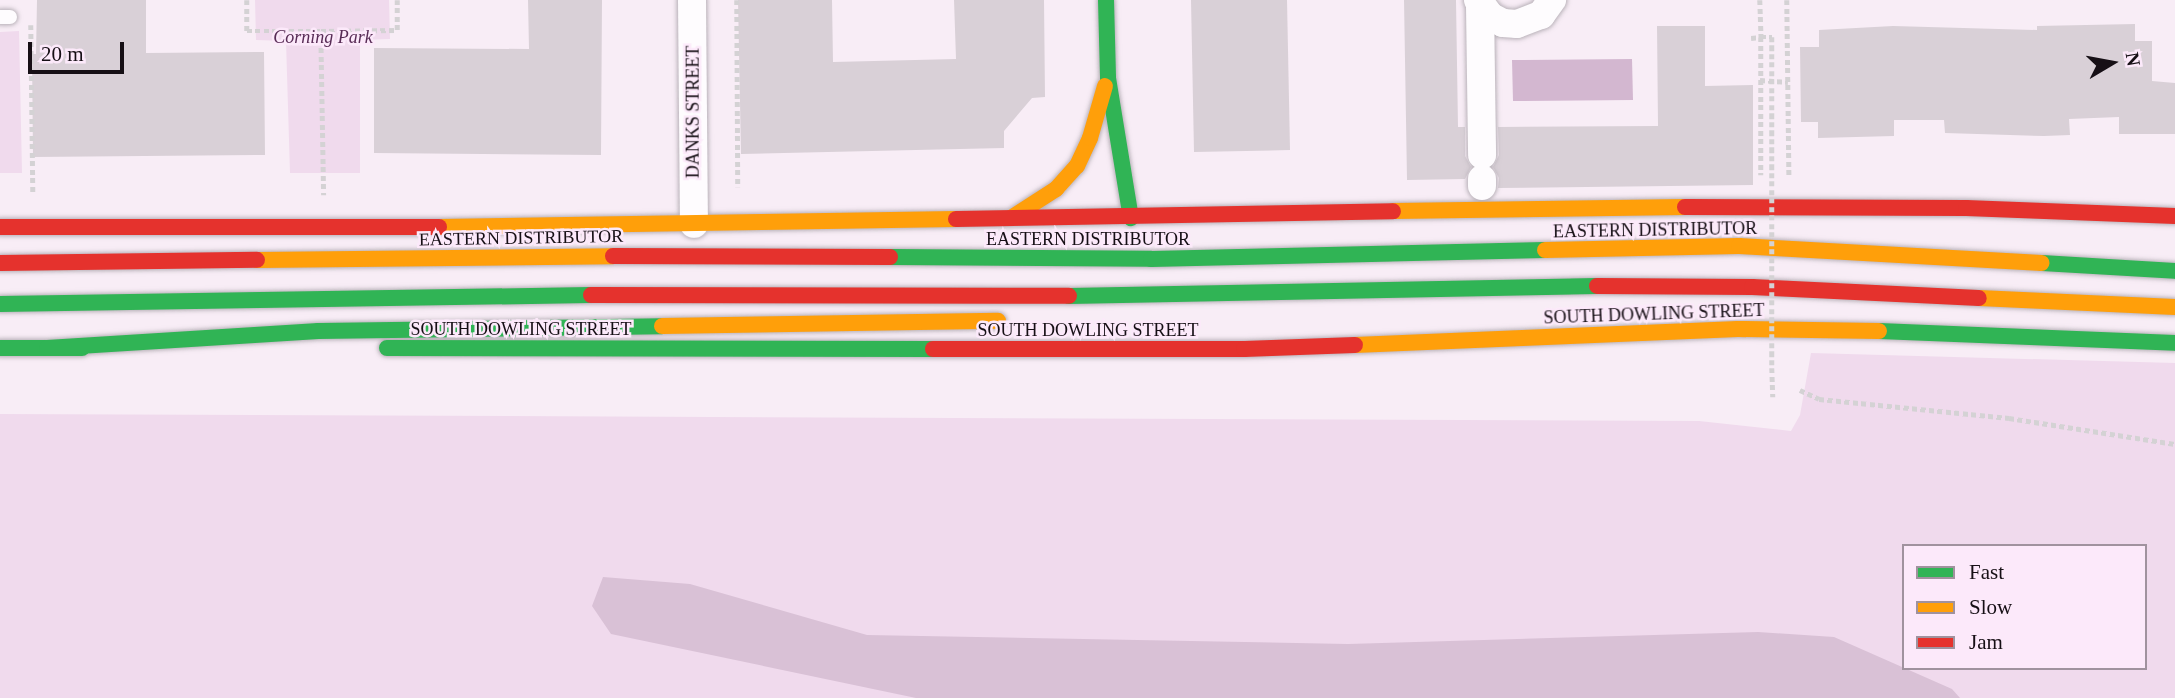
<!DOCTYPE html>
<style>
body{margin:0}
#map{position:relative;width:2175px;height:698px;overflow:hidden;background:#f8edf6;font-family:"Times New Roman",serif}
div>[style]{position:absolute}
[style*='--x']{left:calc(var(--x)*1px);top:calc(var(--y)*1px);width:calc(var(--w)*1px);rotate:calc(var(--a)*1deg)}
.green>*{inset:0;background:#f0daed}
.forest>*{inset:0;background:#d9c1d6}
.water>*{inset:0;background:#d3b7d0}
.building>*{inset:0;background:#d9d0d7}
.path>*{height:4.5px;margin-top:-2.25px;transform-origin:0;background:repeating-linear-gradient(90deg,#d4d2d4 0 5px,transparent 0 8.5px)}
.roads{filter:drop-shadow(0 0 2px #bab3ba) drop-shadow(0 0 2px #bab3ba)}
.lane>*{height:14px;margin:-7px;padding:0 7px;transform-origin:7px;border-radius:7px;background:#fefcfe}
.street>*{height:28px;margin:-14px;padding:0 14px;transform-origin:14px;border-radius:14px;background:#fefcfe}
.fast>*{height:16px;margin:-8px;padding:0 8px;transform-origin:8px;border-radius:8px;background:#30b455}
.slow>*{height:16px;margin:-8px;padding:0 8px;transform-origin:8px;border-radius:8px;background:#ff9f0a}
.jam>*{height:16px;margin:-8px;padding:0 8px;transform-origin:8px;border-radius:8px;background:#e5322d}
.path-bridge>*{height:4.5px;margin-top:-2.25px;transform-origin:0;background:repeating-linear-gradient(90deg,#d4d2d4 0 5px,transparent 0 8.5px)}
span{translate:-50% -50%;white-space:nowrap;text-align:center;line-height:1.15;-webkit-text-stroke:5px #fce9fa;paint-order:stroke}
.park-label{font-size:18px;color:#582c56;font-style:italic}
.street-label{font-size:18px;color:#160f15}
.legend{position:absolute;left:1902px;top:544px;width:245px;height:126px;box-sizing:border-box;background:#fce9fa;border:2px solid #a0929e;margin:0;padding:9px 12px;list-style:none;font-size:21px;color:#160f15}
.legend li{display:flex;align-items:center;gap:14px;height:35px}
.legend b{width:35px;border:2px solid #a0929e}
.north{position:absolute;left:2077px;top:28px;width:70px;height:70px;-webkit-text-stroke:5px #fce9fa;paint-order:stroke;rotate:80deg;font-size:19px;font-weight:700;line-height:28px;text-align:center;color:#160f15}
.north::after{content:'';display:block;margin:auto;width:24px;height:32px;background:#160f15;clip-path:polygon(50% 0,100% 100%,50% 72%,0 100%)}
.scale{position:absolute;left:28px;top:42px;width:96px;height:32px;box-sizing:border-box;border:4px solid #160f15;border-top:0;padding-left:9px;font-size:21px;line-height:24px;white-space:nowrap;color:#160f15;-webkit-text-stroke:5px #fce9fa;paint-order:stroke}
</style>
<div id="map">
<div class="green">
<div style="clip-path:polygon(255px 0,389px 0,390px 39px,360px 40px,360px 173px,290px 173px,286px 41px,256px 40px)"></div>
<div style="clip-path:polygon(19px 31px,22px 173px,0 173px,0 32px)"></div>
<div style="clip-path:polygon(evenodd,1811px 353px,2175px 363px,2175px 698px,0 698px,0 414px,1699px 421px,1791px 431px,1800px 415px,1811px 353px,1904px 546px,2145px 546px,2145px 668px,1904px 668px,1904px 546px)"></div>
</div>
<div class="forest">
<div style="clip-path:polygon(603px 577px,690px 584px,867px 635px,1348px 644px,1758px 632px,1834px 637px,1952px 689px,1960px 698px,916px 698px,611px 634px,592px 606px)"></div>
</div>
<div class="water">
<div style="clip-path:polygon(1632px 59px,1633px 100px,1513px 101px,1512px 60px)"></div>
</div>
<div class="building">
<div style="clip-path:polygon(37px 0,146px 0,146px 53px,264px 52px,265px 155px,33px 157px,32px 54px,36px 54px)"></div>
<div style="clip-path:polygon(528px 0,602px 0,601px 155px,374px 153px,374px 48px,529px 49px)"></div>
<div style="clip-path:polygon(738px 0,832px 0,833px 62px,956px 59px,954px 0,1044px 0,1045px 97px,1032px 98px,1004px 131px,1004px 148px,741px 154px)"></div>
<div style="clip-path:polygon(1191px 0,1287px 0,1290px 150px,1194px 152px)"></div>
<div style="clip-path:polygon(1404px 0,1456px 0,1458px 127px,1465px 127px,1465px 156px,1471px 167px,1465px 179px,1407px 180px)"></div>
<div style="clip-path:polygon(2135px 24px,2135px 41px,2152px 41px,2152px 81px,2175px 83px,2175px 134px,2119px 134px,2119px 117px,2069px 119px,2070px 135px,2044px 136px,1945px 133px,1944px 120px,1894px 120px,1894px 136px,1818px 138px,1818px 122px,1801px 122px,1800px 47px,1819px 47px,1819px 30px,1893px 26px,2037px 30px,2037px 26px)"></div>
<div style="clip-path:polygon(1657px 26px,1705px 26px,1705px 86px,1753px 85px,1753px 185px,1498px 188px,1499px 178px,1493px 167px,1499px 155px,1498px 127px,1658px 126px)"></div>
</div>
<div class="path">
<div style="--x:247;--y:0;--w:31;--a:90"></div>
<div style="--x:247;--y:31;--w:74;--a:0"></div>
<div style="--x:321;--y:31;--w:76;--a:-0.8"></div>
<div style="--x:397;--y:30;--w:30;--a:-90"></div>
<div style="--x:737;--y:0;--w:187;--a:89.7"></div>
<div style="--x:1787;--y:0;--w:175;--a:89.3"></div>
<div style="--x:31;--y:25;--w:167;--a:89.3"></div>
<div style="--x:321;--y:31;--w:164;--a:89"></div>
<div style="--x:1751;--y:38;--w:10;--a:-6"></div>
<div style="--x:1761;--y:37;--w:138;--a:90"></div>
<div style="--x:1760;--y:80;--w:28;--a:4"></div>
<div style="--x:1772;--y:368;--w:29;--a:88"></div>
<div style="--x:1800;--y:390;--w:21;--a:25"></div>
<div style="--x:1819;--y:399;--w:191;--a:5.7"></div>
<div style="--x:2009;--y:418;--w:168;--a:8.9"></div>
</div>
<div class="roads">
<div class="lane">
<div style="--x:0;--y:17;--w:10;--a:0"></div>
</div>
<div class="street">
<div style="--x:692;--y:0;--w:224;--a:89.5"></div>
<div style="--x:1478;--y:0;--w:20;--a:53"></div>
<div style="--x:1490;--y:16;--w:15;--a:28"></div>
<div style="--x:1503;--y:23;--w:14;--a:4"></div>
<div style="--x:1517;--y:24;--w:26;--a:-21"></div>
<div style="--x:1541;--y:15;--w:19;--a:-54"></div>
<div style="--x:1480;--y:6;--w:149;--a:89.2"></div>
<div style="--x:1482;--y:179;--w:7;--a:90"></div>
</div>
<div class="fast">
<div style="--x:1106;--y:0;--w:78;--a:88.5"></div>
<div style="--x:1108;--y:78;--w:142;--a:80.7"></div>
<div style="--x:890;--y:257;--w:261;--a:0.4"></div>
<div style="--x:1151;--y:259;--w:394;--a:-1.3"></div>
<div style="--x:2042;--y:263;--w:133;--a:3.4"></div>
<div style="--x:1069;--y:296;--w:528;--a:-1.09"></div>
<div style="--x:0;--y:304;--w:591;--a:-0.87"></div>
<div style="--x:1879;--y:331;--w:296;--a:2.3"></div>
<div style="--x:0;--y:348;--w:82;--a:0"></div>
<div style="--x:47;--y:348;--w:272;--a:-3.6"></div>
<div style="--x:318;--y:331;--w:344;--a:-0.8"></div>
<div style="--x:387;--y:348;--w:546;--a:0.1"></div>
</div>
<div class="slow">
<div style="--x:1393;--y:211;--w:292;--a:-0.8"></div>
<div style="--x:1011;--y:218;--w:54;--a:-32.8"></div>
<div style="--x:1056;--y:189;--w:31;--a:-48"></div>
<div style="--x:1077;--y:166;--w:31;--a:-65"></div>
<div style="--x:1090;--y:138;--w:54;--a:-73.9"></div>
<div style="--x:439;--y:227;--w:517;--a:-0.89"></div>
<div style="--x:1545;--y:250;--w:194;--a:-1.2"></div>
<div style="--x:1739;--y:246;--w:303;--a:3.2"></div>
<div style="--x:257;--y:260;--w:356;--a:-0.6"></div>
<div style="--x:1979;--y:298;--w:196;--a:2.6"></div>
<div style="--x:662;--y:326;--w:336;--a:-0.9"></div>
<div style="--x:1355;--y:345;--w:383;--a:-2.4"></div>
<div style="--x:1738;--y:329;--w:141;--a:0.8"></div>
</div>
<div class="jam">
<div style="--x:1685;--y:207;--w:281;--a:0.2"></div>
<div style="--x:1966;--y:208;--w:209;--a:2.2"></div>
<div style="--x:956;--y:219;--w:437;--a:-1"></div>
<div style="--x:0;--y:227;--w:439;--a:0"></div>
<div style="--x:613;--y:256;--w:277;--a:0.2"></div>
<div style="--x:0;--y:263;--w:257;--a:-0.7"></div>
<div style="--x:1597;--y:286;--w:155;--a:0.4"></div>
<div style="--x:1752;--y:287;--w:227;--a:2.8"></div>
<div style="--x:591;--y:295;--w:478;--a:0.1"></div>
<div style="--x:933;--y:349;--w:311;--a:0"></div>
<div style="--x:1244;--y:349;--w:111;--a:-2.1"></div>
</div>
</div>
<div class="path-bridge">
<div style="--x:1760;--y:0;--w:37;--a:88"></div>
<div style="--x:1761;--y:37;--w:11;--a:0"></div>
<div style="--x:1772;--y:37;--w:331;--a:90"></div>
</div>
<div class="park-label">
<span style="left:323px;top:37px">Corning Park</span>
</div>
<div class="street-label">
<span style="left:693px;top:112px;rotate:-90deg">DANKS STREET</span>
<span style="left:1655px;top:230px;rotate:-1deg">EASTERN DISTRIBUTOR</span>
<span style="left:521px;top:238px;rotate:-1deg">EASTERN DISTRIBUTOR</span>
<span style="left:1088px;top:239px">EASTERN DISTRIBUTOR</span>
<span style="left:1654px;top:314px;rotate:-2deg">SOUTH DOWLING STREET</span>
<span style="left:521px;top:329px">SOUTH DOWLING STREET</span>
<span style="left:1088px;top:330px">SOUTH DOWLING STREET</span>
</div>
<ul class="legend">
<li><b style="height:9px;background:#30b455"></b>Fast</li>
<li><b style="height:9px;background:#ff9f0a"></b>Slow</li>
<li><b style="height:9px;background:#e5322d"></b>Jam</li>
</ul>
<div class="north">N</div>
<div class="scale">20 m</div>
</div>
